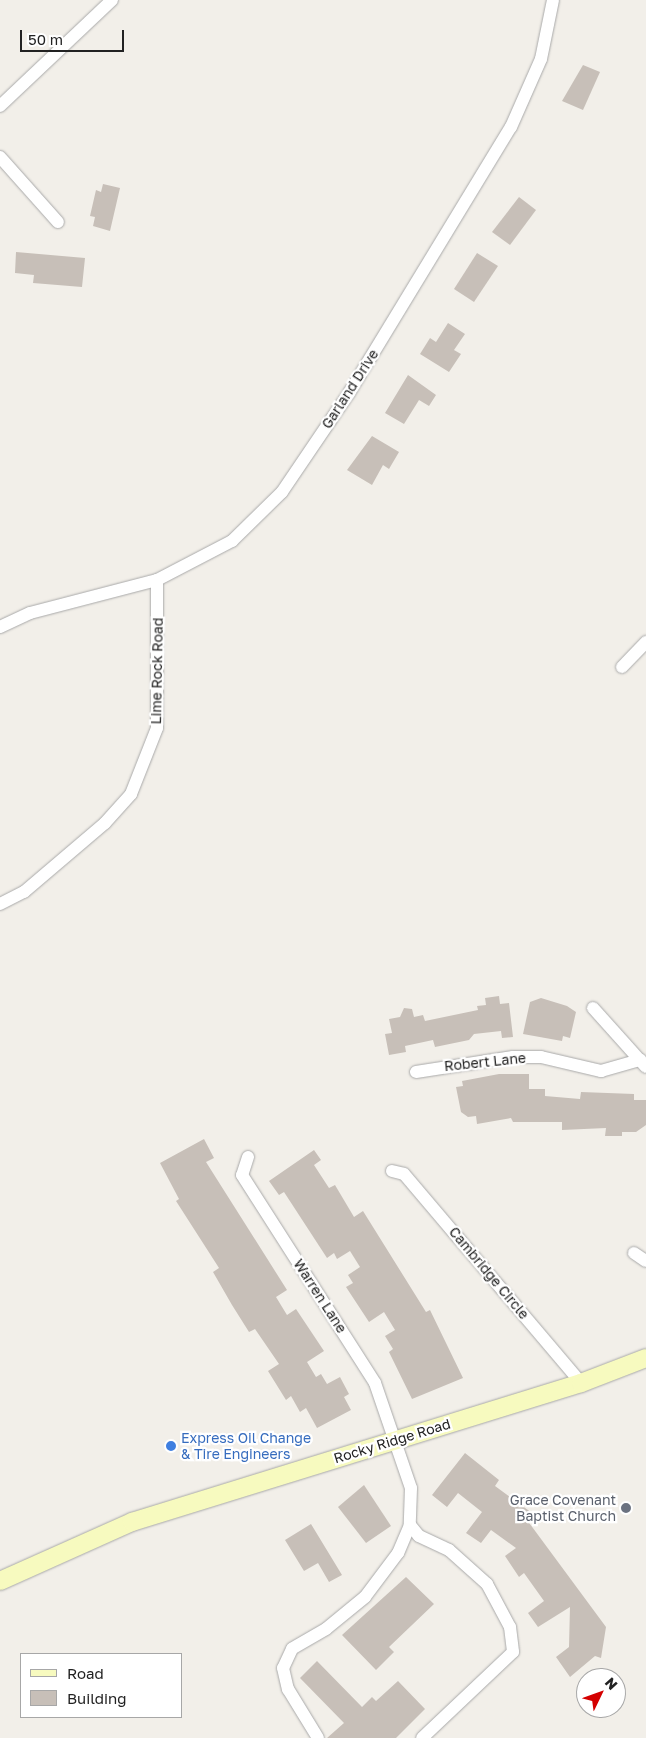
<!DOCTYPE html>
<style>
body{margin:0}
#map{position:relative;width:646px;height:1738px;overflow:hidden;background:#f2efe9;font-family:"Golos Text",sans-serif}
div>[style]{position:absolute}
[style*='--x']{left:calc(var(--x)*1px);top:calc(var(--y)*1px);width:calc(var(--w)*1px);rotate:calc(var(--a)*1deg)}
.building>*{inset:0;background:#c7bfb8}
.roads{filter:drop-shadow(0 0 1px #a9a9a9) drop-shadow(0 0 1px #a9a9a9)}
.minor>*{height:12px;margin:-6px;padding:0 6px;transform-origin:6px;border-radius:6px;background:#fff}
.secondary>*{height:18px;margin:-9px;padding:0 9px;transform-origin:9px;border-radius:9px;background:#f7fabf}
.dots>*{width:14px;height:14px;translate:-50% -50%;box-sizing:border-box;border:2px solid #fff;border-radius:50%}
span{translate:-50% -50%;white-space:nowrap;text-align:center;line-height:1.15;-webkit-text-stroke:4.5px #fff;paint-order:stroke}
.street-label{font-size:14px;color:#222}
.shop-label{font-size:14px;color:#366cbe}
.left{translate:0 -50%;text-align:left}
.worship-label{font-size:14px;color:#5b616d}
.right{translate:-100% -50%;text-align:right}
.legend{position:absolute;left:20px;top:1653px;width:162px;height:65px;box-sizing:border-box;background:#fff;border:1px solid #a7a7a7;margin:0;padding:6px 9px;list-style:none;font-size:15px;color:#222}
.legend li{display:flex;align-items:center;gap:10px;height:25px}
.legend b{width:25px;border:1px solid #a7a7a7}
.north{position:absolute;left:576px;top:1668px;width:50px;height:50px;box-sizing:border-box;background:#fff;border:1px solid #a7a7a7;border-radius:50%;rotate:48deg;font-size:14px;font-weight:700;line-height:20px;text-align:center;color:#222}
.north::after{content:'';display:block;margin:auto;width:18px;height:22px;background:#d40000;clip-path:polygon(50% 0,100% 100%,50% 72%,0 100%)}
.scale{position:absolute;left:20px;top:30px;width:104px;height:22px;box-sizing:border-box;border:2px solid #222;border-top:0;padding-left:6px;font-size:15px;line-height:18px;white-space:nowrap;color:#222;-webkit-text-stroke:4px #fff;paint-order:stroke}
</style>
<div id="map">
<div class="building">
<div style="clip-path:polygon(583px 65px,600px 72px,583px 110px,562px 101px)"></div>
<div style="clip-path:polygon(103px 184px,120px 188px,110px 231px,93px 226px,95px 217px,90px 216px,96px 190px,101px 192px)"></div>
<div style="clip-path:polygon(519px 197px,536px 210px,510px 245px,492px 232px)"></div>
<div style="clip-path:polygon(16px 252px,85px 258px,82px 287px,33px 283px,34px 275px,15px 273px)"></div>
<div style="clip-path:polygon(477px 253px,498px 266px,474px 302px,454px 289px)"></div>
<div style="clip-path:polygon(448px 323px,465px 334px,454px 350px,461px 354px,449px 372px,420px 354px,430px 338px,436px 342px)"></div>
<div style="clip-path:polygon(408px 375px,436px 395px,429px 406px,419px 400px,404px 424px,385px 413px)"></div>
<div style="clip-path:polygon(372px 436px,399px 452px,389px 469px,383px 465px,372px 485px,347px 470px)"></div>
<div style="clip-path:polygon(499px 996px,500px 1004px,509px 1003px,513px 1037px,502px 1038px,501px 1031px,474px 1034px,469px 1040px,435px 1047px,433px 1040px,405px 1046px,406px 1052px,389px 1055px,385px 1034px,392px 1033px,389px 1019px,400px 1017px,404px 1008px,412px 1009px,414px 1017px,423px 1015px,425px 1021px,478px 1010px,477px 1006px,486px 1005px,485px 998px)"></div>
<div style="clip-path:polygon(541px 998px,567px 1006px,576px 1012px,570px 1038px,563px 1036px,562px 1041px,523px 1034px,530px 1002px)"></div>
<div style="clip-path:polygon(529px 1074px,529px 1089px,545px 1089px,545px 1096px,580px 1099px,581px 1092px,634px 1094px,634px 1100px,646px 1100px,646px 1125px,636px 1132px,622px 1132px,622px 1136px,605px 1136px,606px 1128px,562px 1130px,562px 1122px,513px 1122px,511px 1118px,477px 1124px,476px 1116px,468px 1117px,461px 1112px,456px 1087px,463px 1086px,462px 1081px,499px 1074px)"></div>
<div style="clip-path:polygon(204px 1139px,214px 1158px,206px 1162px,287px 1290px,276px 1297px,287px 1315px,296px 1309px,324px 1351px,307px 1362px,316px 1377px,321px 1374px,327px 1384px,340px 1377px,349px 1394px,344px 1397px,351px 1410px,317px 1428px,306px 1408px,300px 1412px,291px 1396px,286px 1400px,268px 1371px,279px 1364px,255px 1329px,249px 1332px,232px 1305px,213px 1272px,219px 1268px,176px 1201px,179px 1199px,160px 1163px)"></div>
<div style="clip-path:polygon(314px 1150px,321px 1160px,314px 1165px,329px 1188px,335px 1185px,354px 1217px,363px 1211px,426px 1312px,430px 1310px,463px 1378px,412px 1399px,389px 1352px,393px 1349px,385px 1336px,395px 1330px,384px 1312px,369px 1322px,346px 1287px,353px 1283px,348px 1275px,360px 1267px,350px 1251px,337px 1259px,334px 1253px,327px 1258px,284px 1192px,279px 1195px,269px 1181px)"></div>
<div style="clip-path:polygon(465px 1453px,499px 1480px,495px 1486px,532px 1513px,527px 1520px,606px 1627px,601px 1658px,595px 1656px,570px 1677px,556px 1657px,569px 1647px,570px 1607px,538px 1627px,528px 1613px,544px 1601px,524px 1573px,519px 1577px,505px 1556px,516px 1548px,491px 1530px,481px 1543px,466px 1533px,482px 1512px,458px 1493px,447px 1507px,432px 1495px)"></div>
<div style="clip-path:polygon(364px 1485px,391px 1526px,366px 1543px,338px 1507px)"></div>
<div style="clip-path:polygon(311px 1524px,342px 1575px,329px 1582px,318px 1563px,304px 1571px,285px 1540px)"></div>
<div style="clip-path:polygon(406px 1577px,434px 1604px,389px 1647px,394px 1652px,376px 1670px,342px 1635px)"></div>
<div style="clip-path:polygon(317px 1661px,362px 1707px,372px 1697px,376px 1701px,398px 1681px,425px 1709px,396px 1738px,327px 1738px,344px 1723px,300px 1678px)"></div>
</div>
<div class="roads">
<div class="minor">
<div style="--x:0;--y:106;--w:154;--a:-43.4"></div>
<div style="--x:0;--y:157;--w:87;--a:48.3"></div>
<div style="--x:0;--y:627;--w:33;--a:-25"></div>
<div style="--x:30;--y:613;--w:131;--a:-14.6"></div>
<div style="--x:157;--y:580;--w:85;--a:-27.5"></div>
<div style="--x:232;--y:541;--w:70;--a:-44.4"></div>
<div style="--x:282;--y:492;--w:120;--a:-55.9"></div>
<div style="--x:349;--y:393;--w:311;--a:-58.7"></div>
<div style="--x:511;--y:127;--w:74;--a:-66.2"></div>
<div style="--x:541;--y:59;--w:60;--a:-78.5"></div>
<div style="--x:622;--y:667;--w:35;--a:-46"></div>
<div style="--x:0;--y:904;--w:27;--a:-27"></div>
<div style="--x:24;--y:892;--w:106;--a:-40.4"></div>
<div style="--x:105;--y:823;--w:39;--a:-48"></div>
<div style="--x:131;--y:794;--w:71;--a:-68.5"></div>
<div style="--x:157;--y:728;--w:148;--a:-90"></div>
<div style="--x:593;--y:1008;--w:79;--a:48.1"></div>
<div style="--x:416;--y:1072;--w:98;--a:-8.8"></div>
<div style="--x:513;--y:1057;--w:28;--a:0"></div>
<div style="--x:541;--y:1057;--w:62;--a:13.1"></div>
<div style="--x:601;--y:1071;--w:41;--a:-15.8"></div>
<div style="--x:248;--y:1157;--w:19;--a:108"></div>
<div style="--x:242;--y:1175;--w:247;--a:57.4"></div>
<div style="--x:375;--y:1383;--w:111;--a:71.1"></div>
<div style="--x:411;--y:1488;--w:37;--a:92"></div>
<div style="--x:410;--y:1525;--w:30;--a:113"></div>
<div style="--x:398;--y:1553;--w:55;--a:126.9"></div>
<div style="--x:365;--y:1597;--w:50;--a:140.6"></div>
<div style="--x:326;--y:1629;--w:39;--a:150"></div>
<div style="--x:292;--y:1649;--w:21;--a:115"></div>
<div style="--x:283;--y:1668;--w:22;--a:77"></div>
<div style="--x:288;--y:1689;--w:57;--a:58.5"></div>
<div style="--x:392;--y:1171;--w:12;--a:14"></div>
<div style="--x:404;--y:1174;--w:274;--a:49.7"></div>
<div style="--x:634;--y:1253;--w:14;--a:34"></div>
<div style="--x:410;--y:1525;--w:14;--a:51"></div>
<div style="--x:419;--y:1536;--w:33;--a:25"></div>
<div style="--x:449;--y:1550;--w:51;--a:41.8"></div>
<div style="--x:487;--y:1584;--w:49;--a:61.9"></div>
<div style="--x:510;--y:1627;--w:25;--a:83"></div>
<div style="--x:513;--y:1652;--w:125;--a:136.6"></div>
</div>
<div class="secondary">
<div style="--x:0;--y:1581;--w:145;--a:-24.1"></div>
<div style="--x:132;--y:1522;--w:470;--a:-17.2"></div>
<div style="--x:581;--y:1383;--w:70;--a:-21"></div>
</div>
</div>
<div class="dots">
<div style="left:171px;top:1446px;background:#3f7fe0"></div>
<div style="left:626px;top:1508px;background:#6b7280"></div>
</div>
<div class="street-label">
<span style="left:350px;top:389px;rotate:-57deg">Garland Drive</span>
<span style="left:157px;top:671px;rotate:-89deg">Lime Rock Road</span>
<span style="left:485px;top:1062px;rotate:-6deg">Robert Lane</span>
<span style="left:489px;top:1273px;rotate:50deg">Cambridge Circle</span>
<span style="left:320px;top:1296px;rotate:57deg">Warren Lane</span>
<span style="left:392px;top:1441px;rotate:-17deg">Rocky Ridge Road</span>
</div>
<div class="shop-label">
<span class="left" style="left:181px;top:1446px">Express Oil Change<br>&amp; Tire Engineers</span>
</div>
<div class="worship-label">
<span class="right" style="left:616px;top:1508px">Grace Covenant<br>Baptist Church</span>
</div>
<ul class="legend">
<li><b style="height:6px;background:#f7fabf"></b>Road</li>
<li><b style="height:14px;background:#c7bfb8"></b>Building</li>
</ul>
<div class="north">N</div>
<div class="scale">50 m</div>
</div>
